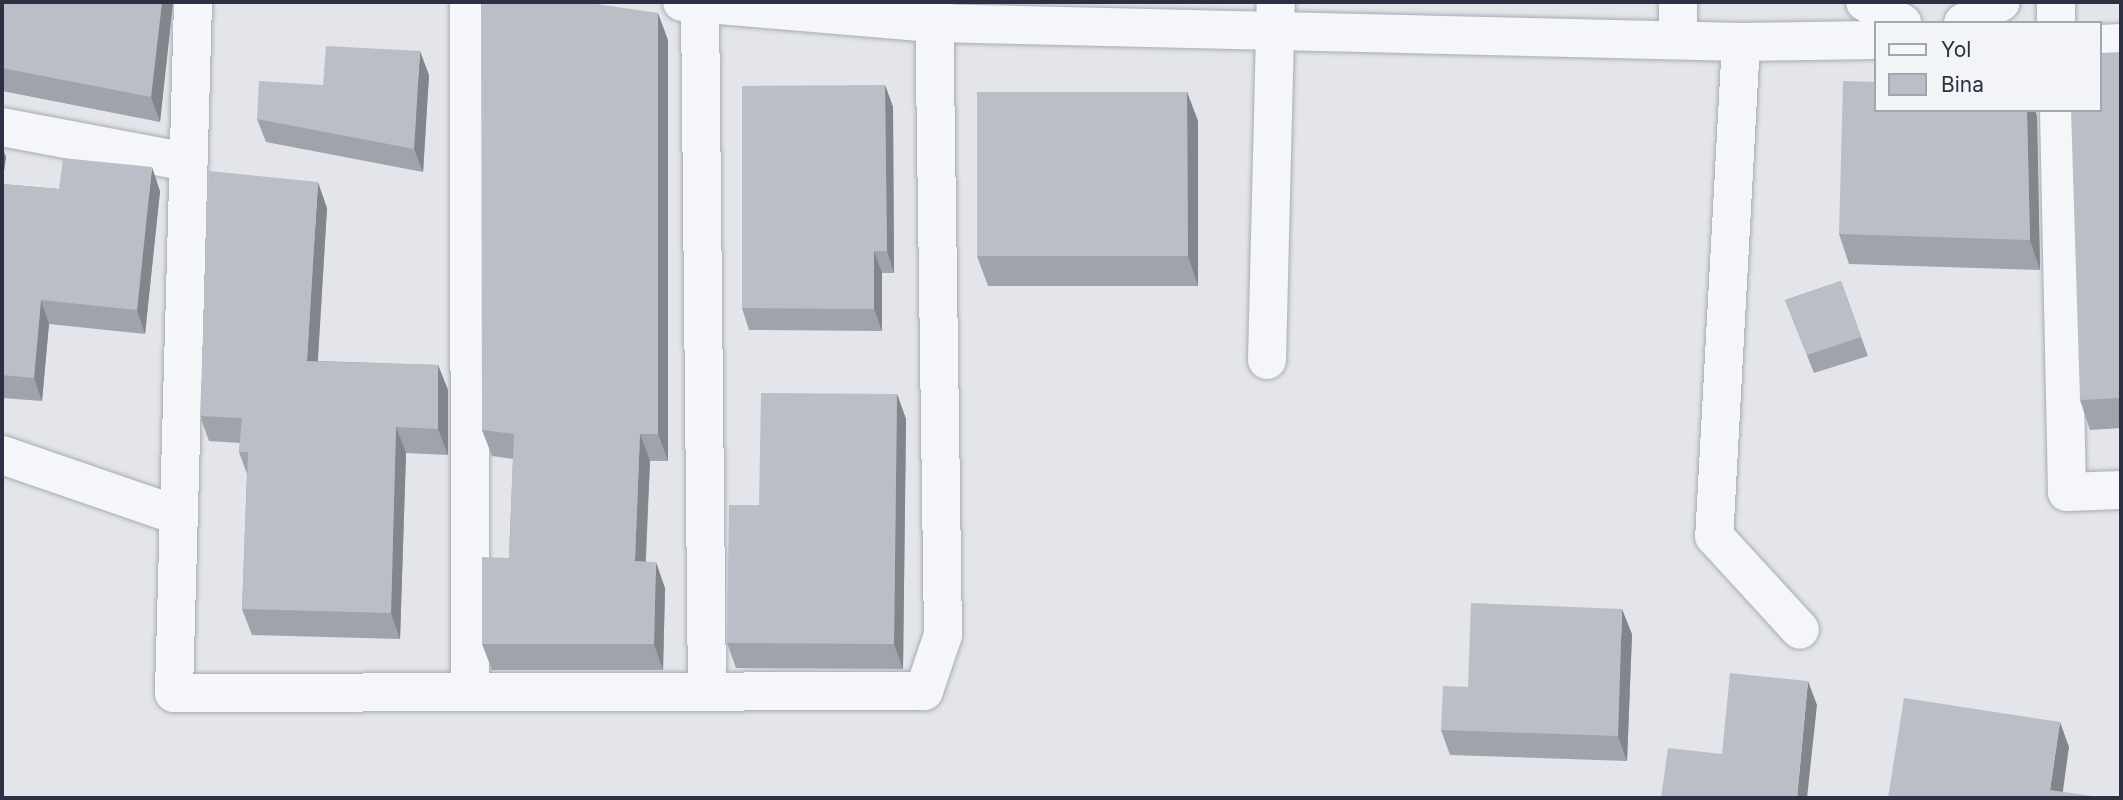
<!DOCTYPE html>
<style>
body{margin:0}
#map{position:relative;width:2123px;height:800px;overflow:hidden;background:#e3e5ea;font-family:Inter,sans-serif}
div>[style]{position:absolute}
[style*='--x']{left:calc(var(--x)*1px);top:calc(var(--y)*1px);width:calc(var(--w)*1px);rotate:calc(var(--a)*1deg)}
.roads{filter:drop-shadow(0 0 2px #a8abb4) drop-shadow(0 0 2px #a8abb4)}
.minor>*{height:38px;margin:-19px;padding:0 19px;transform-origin:19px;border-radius:19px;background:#f5f6f9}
.wall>*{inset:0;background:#a0a3ab}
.shaded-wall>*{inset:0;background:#82858b}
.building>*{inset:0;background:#babec7}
span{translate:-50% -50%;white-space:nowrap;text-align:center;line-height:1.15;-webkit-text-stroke:7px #f2f4f8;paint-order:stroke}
.frame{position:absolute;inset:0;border:4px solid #2b3142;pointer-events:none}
.legend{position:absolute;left:1874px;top:21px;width:228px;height:91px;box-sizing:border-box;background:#f2f4f8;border:2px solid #a2a6af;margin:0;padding:9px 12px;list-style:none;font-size:21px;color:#2b3142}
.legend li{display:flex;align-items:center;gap:14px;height:35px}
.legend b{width:35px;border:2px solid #a2a6af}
</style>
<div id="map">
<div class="roads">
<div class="minor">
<div style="--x:193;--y:2;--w:691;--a:91.58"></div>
<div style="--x:174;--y:693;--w:750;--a:-0.15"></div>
<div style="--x:924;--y:691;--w:59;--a:-71.3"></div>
<div style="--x:943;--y:635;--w:633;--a:-90.81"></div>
<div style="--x:469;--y:2;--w:690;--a:89.92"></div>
<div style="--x:682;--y:2;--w:253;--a:4.8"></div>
<div style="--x:934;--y:23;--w:807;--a:1.35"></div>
<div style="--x:1741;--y:42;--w:135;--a:-0.8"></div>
<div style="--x:700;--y:2;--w:690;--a:89.42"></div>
<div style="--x:1865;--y:2;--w:43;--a:29.6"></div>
<div style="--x:2056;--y:2;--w:21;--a:90"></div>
<div style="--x:1963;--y:23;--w:43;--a:-28.9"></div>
<div style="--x:1678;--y:40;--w:38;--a:-90"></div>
<div style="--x:1741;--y:42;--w:495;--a:93.1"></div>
<div style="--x:1714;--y:536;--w:127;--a:47.5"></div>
<div style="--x:2100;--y:44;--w:21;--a:-3"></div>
<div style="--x:2059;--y:110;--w:382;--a:88.8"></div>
<div style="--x:2067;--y:492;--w:54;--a:-2.1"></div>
<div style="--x:2;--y:127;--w:189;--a:10.7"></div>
<div style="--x:1267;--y:360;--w:358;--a:-88.6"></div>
<div style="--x:2;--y:455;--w:187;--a:19"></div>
</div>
</div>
<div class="wall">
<div style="clip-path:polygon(2px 2px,173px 2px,160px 122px,2px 91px)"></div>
<div style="clip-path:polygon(668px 40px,668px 461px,650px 461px,646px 561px,665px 588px,663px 670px,492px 670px,482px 644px,509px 558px,513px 459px,492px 456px,482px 430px)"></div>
<div style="clip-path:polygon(2121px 52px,2121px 428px,2090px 430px,2080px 400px)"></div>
<div style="clip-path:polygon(429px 75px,423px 172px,266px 142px,257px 119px,323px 85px)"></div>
<div style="clip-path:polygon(885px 85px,893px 107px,894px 273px,882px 273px,882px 331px,749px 330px,742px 308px)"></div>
<div style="clip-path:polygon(1187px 92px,1198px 121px,1198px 286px,988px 286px,977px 256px)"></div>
<div style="clip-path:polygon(1876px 110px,2035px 110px,2037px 116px,2040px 270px,1849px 264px,1839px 234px)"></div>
<div style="clip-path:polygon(2px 147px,6px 157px,2px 184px,59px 189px,160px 191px,145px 334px,49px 324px,42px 401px,2px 398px)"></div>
<div style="clip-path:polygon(327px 208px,318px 361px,438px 365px,448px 390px,448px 455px,406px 453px,400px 639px,252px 635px,242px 609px,247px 474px,239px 452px,240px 443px,209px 441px,200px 416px)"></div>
<div style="clip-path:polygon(1841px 281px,1868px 356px,1814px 373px,1785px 300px)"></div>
<div style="clip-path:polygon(897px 394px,906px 419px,903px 669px,736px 668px,727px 643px,759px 505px)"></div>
<div style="clip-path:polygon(1632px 634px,1627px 761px,1450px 755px,1441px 730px,1468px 687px)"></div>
</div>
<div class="shaded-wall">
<div style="clip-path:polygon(162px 2px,173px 2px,160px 122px,151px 97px)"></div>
<div style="clip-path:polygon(658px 13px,668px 40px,668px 461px,658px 434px)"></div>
<div style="clip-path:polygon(420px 51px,429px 75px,423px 172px,414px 149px)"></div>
<div style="clip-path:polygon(885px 85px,893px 107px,894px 273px,887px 251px)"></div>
<div style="clip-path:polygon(1187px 92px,1198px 121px,1198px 286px,1188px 256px)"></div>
<div style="clip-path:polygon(2027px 110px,2035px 110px,2037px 116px,2040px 270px,2030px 240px)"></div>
<div style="clip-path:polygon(2px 147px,6px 157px,2px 185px)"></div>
<div style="clip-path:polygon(152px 167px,160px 191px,145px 334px,137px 310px)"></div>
<div style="clip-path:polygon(318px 182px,327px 208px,316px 387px,307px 361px)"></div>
<div style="clip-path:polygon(874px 251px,882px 273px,882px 331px,874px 309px)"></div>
<div style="clip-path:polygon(41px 300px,49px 324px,42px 401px,34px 378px)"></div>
<div style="clip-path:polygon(438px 365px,448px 390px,448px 455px,438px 429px)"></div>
<div style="clip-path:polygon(897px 394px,906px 419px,903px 669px,894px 644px)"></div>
<div style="clip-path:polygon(396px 427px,406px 453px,400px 639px,391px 613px)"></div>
<div style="clip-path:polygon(640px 434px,650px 461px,644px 587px,635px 561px)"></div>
<div style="clip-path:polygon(656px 562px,665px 588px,663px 670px,654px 644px)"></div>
<div style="clip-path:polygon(1622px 609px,1632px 634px,1627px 761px,1618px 736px)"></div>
<div style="clip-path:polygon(1808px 681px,1817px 705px,1807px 798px,1797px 798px)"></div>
<div style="clip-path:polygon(2060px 722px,2069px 747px,2062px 798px,2050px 790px)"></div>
</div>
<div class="building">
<div style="clip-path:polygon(2px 2px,162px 2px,151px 97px,2px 68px)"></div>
<div style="clip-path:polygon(481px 2px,583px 2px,658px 13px,658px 434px,640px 434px,635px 561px,656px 562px,654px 644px,482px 644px,482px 557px,509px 558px,514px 434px,482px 430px)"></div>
<div style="clip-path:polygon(326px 46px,420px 51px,414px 149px,257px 119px,259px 81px,323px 85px)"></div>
<div style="clip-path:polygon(2121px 52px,2121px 398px,2080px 400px,2071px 110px,2100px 110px,2100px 53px)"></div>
<div style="clip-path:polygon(1843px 81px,1876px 82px,1876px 110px,2027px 110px,2030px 240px,1839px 234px)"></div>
<div style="clip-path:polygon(885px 85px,887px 251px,874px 251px,874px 309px,742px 308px,742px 86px)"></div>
<div style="clip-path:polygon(977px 92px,1187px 92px,1188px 256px,977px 256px)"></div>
<div style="clip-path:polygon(63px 158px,152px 167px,137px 310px,41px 300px,34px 378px,2px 375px,2px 184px,59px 189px)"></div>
<div style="clip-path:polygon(209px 171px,318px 182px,307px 361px,438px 365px,438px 429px,396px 427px,391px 613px,242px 609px,248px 452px,239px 452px,242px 418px,200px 416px)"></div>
<div style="clip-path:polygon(1841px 281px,1861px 337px,1807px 355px,1785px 300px)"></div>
<div style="clip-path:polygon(761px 393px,897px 394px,894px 644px,727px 643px,729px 505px,759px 505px)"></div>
<div style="clip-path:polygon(1471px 603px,1622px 609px,1618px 736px,1441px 730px,1443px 686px,1468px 687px)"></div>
<div style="clip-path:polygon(1730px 673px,1808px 681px,1797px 798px,1661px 798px,1668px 748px,1722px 754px)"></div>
<div style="clip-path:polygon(1904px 698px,2060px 722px,2050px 790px,2106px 798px,1888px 798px)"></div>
</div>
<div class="frame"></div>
<ul class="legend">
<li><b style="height:9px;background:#f5f6f9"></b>Yol</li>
<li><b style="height:19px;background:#babec7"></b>Bina</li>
</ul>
</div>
